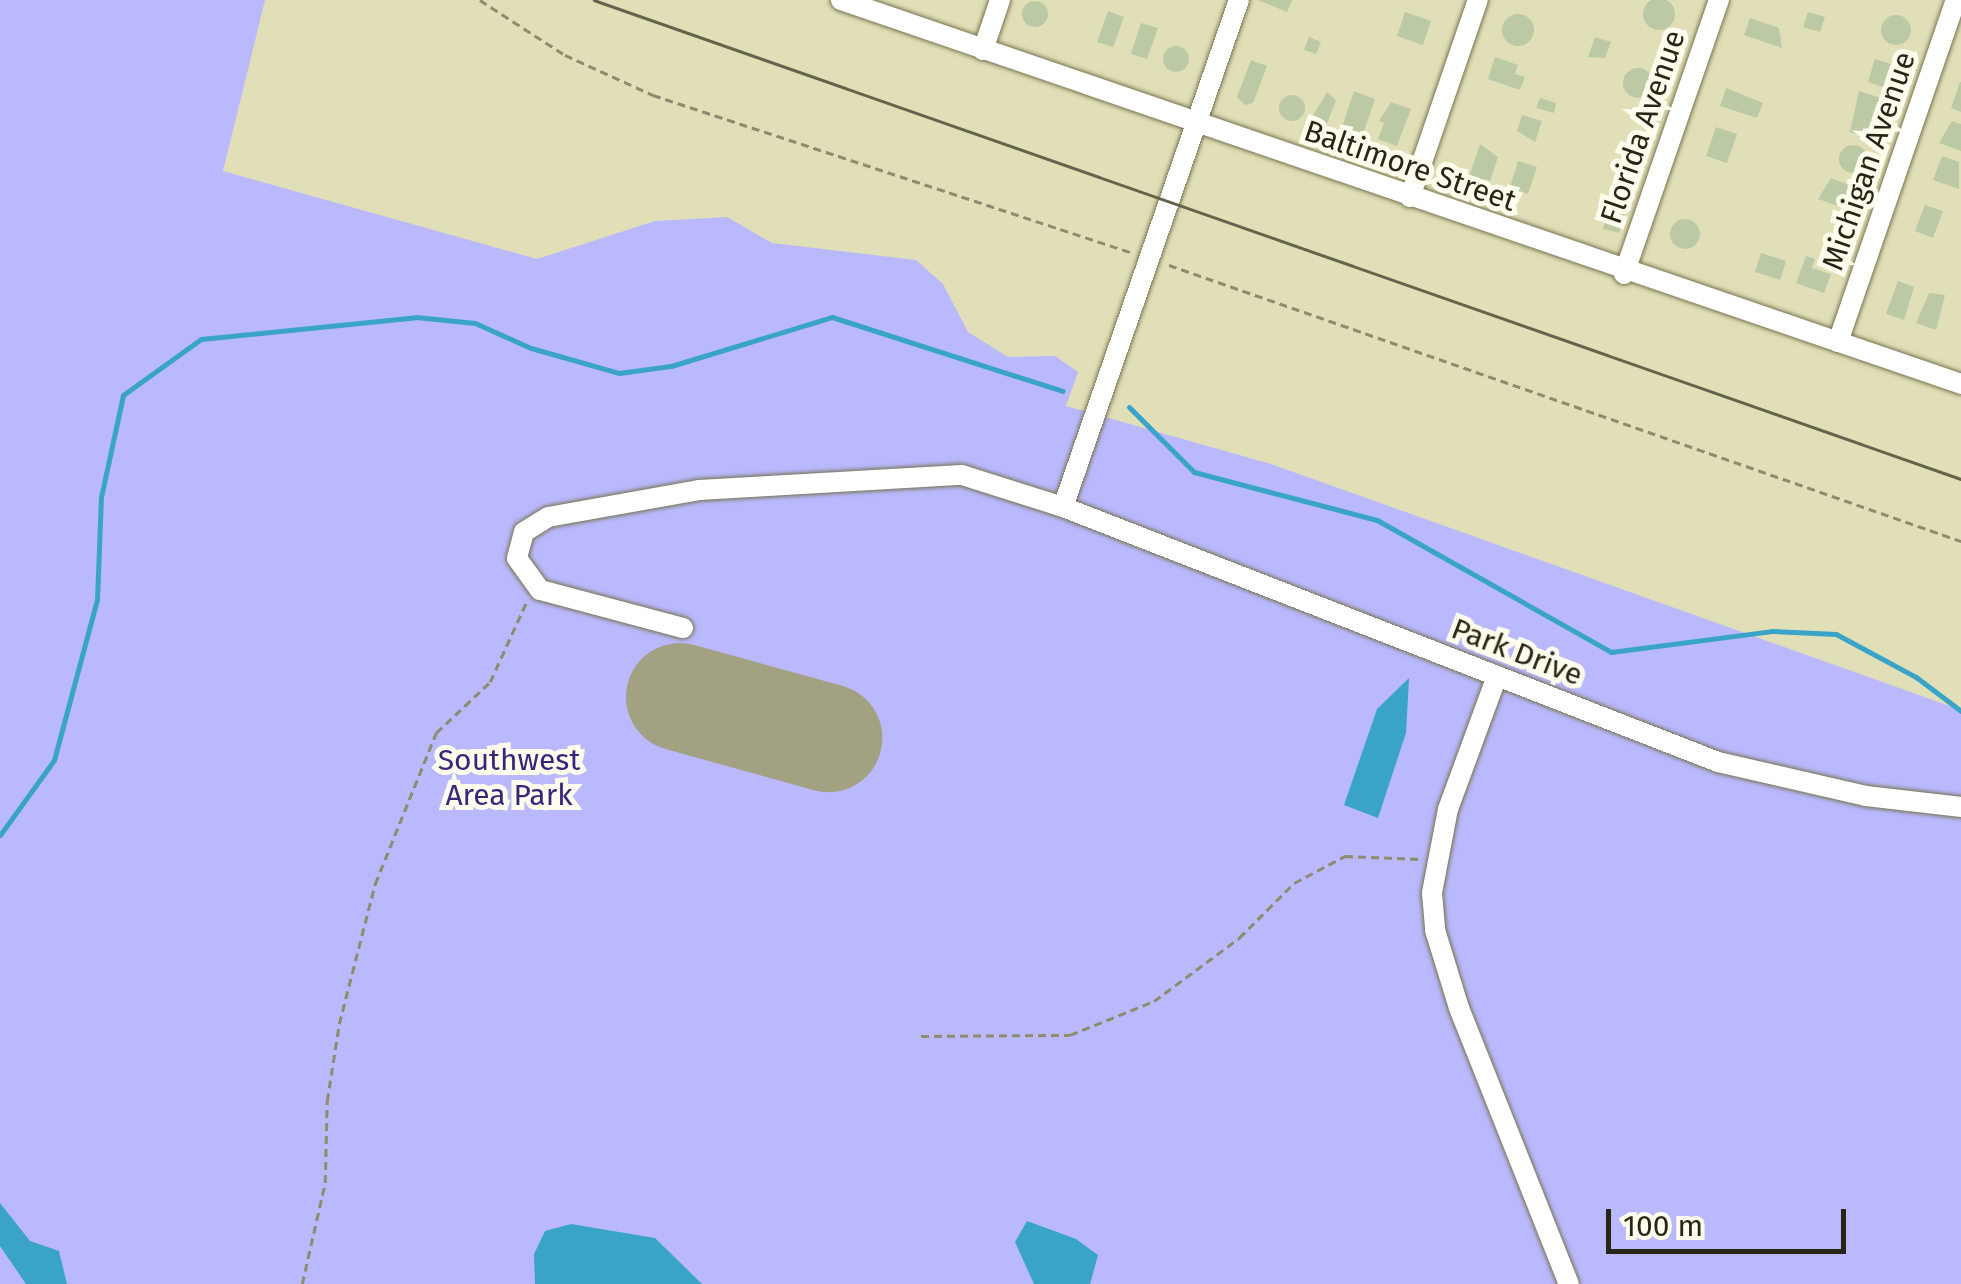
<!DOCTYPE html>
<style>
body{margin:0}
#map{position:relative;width:1961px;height:1284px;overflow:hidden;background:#e1dfb7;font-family:"Fira Sans",sans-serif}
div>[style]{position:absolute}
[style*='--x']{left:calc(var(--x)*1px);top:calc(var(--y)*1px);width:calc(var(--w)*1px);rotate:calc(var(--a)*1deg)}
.green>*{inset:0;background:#bab9fe}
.water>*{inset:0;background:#39a4c8}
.stream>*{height:5px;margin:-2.5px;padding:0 2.5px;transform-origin:2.5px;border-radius:2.5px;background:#39a4c8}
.runway>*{height:108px;margin:-54px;padding:0 54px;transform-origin:54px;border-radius:54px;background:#a2a181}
.building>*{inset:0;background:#bbcaa5}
.round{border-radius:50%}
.path>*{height:2.5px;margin-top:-1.25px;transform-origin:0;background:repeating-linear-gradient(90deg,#8d8c6f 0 8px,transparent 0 13px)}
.roads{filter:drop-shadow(0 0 2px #767450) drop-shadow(0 0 2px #767450)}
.minor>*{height:20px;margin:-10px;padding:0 10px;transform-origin:10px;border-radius:10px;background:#fff}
.tram>*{height:2.5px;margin:-1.25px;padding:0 1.25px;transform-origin:1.25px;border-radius:1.25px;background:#64634b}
span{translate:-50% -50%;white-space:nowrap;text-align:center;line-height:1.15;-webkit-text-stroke:10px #fffeee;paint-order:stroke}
.street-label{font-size:30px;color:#262516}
.park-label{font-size:30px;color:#36277d}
.scale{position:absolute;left:1606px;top:1209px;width:240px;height:45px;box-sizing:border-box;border:5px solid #262516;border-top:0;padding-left:12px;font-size:30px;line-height:35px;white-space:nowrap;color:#262516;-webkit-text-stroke:8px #fffeee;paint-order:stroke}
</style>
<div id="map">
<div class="green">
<div style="clip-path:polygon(0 0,265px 0,223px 171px,537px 259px,655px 221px,727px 217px,772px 243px,916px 260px,943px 284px,968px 332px,1008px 357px,1055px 356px,1078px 372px,1066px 406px,1271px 464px,1961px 710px,1961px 1284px,0 1284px)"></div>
</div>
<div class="water">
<div style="clip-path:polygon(1409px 678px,1406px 733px,1378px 818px,1344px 805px,1377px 709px)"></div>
<div style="clip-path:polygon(0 1203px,30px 1241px,59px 1251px,67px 1284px,26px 1284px,0 1246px)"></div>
<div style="clip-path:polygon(1027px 1221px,1076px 1239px,1098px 1255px,1090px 1284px,1034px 1284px,1015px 1242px)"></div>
<div style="clip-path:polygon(571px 1224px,655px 1238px,702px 1284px,535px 1284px,534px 1254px,545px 1231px)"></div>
</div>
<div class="stream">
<div style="--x:1129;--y:407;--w:92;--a:45"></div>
<div style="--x:1194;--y:472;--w:189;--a:14.7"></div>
<div style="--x:1377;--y:520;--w:269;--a:29.4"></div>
<div style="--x:1611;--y:652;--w:162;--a:-7.4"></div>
<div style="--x:1772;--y:631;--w:64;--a:2.7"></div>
<div style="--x:1836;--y:634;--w:91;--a:28.3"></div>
<div style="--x:1916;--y:677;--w:56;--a:37.1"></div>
<div style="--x:0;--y:835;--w:92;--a:-54.2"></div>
<div style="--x:54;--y:760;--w:166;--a:-75"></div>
<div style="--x:97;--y:600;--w:103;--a:-87.8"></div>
<div style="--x:101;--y:497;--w:104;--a:-77.8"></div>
<div style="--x:123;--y:395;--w:96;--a:-35.7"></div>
<div style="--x:201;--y:339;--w:216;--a:-5.8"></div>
<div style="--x:416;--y:317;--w:59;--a:5.8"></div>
<div style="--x:475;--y:323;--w:61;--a:24.1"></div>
<div style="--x:531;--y:348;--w:91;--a:15.9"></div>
<div style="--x:619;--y:373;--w:52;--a:-7.7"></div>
<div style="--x:671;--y:366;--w:168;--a:-16.9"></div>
<div style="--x:832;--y:317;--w:242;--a:17.8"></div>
</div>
<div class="runway">
<div style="--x:680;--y:697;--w:154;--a:15.5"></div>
</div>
<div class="building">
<div class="round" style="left:1643px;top:-2px;width:32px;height:32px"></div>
<div style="clip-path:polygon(1258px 0,1292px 0,1287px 12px)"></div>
<div class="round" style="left:1022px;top:1px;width:26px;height:26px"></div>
<div style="clip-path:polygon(1108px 11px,1124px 17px,1113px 47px,1097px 42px)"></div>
<div style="clip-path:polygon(1405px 12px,1431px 21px,1423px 45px,1397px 36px)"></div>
<div style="clip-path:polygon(1808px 12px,1825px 17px,1820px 32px,1803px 27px)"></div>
<div class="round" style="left:1502px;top:14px;width:32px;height:32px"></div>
<div class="round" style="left:1881px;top:15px;width:30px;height:30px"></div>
<div style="clip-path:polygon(1750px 18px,1779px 28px,1782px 48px,1744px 35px)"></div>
<div style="clip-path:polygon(1141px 23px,1158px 28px,1147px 59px,1131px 54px)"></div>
<div style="clip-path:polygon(1309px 37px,1321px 42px,1316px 54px,1304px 50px)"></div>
<div style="clip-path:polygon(1595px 37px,1611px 42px,1605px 58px,1588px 57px)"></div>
<div class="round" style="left:1163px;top:46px;width:26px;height:26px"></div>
<div style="clip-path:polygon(1495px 57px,1518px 65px,1515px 74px,1525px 77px,1520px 90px,1488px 79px)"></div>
<div style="clip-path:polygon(1875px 59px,1897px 66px,1889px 89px,1868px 82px)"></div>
<div style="clip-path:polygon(1251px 60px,1267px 66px,1253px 103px,1245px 105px,1237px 97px)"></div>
<div class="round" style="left:1623px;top:68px;width:30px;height:30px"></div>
<div style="clip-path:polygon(1960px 82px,1961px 82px,1961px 112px,1951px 108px)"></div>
<div style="clip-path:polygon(1726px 88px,1763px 103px,1757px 118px,1720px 106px)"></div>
<div style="clip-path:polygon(1354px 91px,1375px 99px,1363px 134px,1342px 127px)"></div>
<div style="clip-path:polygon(1859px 91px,1884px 99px,1871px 139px,1850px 132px)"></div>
<div style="clip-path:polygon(1327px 92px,1336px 100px,1323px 134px,1309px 123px)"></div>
<div class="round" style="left:1279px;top:95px;width:26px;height:26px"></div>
<div style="clip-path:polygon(1540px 98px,1556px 103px,1554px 113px,1536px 108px)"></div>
<div style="clip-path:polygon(1391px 102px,1411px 109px,1397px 146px,1378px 139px,1384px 123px,1379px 121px)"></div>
<div style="clip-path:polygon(1522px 115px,1542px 121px,1535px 142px,1517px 131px)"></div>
<div style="clip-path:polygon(1952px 121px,1961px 124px,1961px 151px,1939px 143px)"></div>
<div style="clip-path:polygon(1716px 127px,1737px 134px,1727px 163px,1706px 156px)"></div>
<div style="clip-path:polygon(1480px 144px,1498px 157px,1490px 181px,1479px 184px,1468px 180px)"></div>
<div class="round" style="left:1839px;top:145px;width:28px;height:28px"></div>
<div style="clip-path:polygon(1942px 156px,1959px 162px,1959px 189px,1933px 180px)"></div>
<div style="clip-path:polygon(1518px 161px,1537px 167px,1528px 194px,1510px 187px)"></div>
<div style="clip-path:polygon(1831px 178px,1854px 187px,1847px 209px,1818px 199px)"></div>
<div style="clip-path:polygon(1612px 190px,1630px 196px,1619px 233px,1603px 229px)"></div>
<div style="clip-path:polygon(1925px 205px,1943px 211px,1933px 238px,1915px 231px)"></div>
<div class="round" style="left:1670px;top:219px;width:30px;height:30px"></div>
<div style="clip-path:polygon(1761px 253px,1786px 261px,1780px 280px,1755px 272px)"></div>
<div style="clip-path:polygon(1806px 256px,1815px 259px,1812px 268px,1831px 274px,1824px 293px,1796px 283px)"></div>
<div style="clip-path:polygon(1898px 281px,1914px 287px,1904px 320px,1886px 314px)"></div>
<div style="clip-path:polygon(1929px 293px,1945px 295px,1936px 330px,1916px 323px)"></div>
</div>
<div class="path">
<div style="--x:480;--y:0;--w:101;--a:32.9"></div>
<div style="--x:565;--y:55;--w:97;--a:24.4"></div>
<div style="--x:653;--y:95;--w:505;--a:18.22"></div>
<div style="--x:1169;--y:265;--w:839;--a:19.21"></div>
<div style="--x:921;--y:1036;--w:149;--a:-0.4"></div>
<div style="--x:1070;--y:1035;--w:91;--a:-22"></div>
<div style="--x:1154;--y:1001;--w:106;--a:-36.5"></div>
<div style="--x:1239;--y:938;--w:78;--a:-45"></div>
<div style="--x:1294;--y:883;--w:58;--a:-27.9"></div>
<div style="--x:1345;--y:856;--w:76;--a:2.3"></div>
<div style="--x:302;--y:1284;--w:104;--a:-77.2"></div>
<div style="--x:325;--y:1183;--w:82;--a:-88.6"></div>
<div style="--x:327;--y:1101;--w:78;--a:-81.1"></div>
<div style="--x:339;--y:1024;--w:145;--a:-75.6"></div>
<div style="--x:375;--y:884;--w:163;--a:-68"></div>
<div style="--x:436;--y:733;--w:74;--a:-43.4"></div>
<div style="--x:490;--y:682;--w:87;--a:-65.5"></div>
</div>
<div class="roads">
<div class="minor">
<div style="--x:841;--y:0;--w:1184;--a:18.92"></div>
<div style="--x:983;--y:50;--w:53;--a:-71.2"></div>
<div style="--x:1410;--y:197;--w:208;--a:-71"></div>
<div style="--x:1624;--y:274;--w:290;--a:-70.9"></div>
<div style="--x:1838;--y:342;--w:362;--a:-71"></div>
<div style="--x:1063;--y:507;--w:537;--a:-70.86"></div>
<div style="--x:683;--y:628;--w:148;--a:-165.1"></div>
<div style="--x:540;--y:590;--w:39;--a:-126"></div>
<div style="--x:517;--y:558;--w:27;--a:-75"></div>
<div style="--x:524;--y:532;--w:28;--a:-32"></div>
<div style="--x:548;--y:517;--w:153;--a:-10.1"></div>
<div style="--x:699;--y:490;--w:263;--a:-3.3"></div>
<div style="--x:962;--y:475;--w:106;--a:17.6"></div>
<div style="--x:1063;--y:507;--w:703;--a:21.27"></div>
<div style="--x:1718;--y:762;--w:152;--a:12.9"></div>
<div style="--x:1866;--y:796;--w:96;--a:6.6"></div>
<div style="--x:1497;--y:676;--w:142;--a:110.2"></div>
<div style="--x:1448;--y:809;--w:86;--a:100.8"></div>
<div style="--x:1432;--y:893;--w:37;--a:85"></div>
<div style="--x:1435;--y:930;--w:82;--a:72.9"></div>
<div style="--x:1459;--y:1008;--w:297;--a:68.3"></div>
</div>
</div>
<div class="tram">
<div style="--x:594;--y:0;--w:1448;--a:19.31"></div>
</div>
<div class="street-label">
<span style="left:1643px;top:127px;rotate:-71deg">Florida Avenue</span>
<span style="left:1869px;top:161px;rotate:-71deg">Michigan Avenue</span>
<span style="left:1410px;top:166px;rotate:19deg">Baltimore Street</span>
<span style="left:1517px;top:652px;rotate:21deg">Park Drive</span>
</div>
<div class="park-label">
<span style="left:509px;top:777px">Southwest<br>Area Park</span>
</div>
<div class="scale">100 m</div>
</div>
